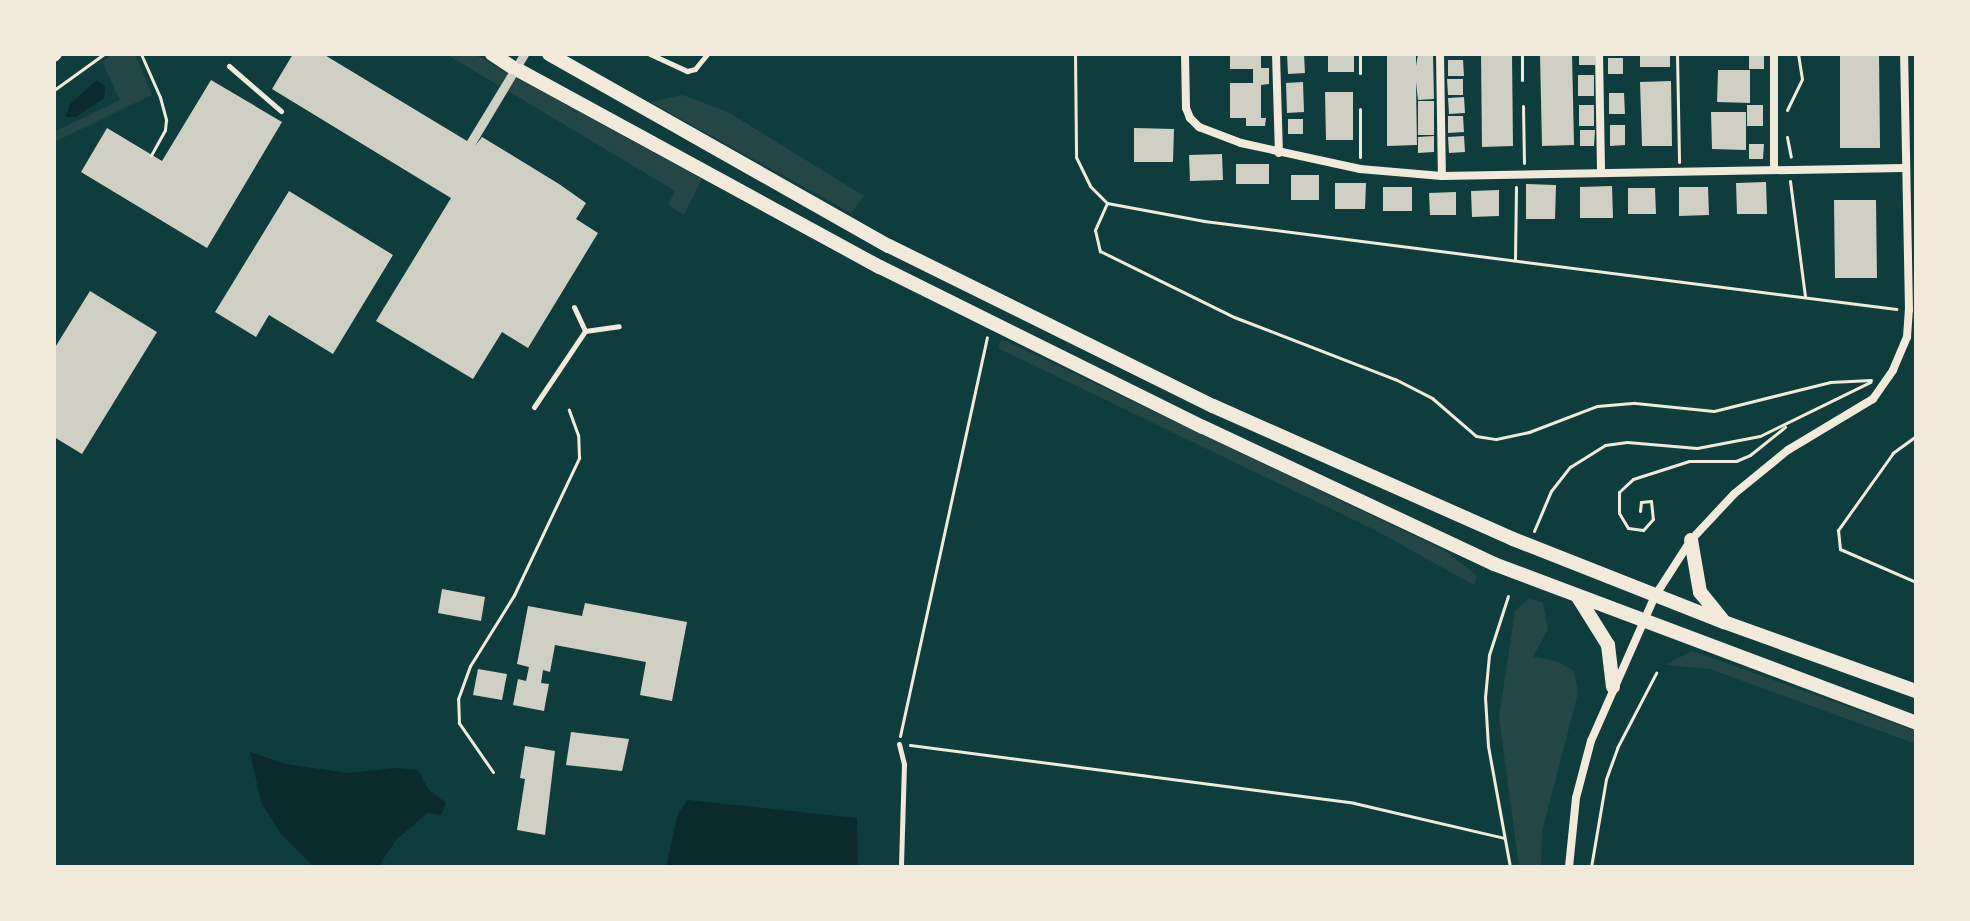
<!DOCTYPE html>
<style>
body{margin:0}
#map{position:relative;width:1970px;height:921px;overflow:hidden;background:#0f3d3e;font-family:"Alegreya Sans",sans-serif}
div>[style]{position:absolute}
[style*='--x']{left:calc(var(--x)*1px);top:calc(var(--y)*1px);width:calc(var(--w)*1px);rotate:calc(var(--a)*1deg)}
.green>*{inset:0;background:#244646}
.water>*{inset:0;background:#0a2a2b}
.building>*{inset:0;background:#cfcfc3}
.path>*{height:3px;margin:-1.5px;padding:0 1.5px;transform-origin:1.5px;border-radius:1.5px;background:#f1e9da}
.service>*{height:5px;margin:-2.5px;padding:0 2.5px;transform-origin:2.5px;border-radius:2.5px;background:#f1e9da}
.minor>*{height:8px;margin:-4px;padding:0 4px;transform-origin:4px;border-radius:4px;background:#f1e9da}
.tertiary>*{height:12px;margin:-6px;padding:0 6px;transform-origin:6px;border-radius:6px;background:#f1e9da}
.secondary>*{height:14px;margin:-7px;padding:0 7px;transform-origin:7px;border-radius:7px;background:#f1e9da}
span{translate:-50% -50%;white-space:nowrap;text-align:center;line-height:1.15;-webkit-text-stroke:6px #f1e9da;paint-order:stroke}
.frame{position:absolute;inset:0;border:56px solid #f1e9da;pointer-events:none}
</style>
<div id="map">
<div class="green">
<div style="clip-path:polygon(113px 54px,135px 54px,152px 95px,54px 142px,54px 132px,120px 100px,102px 62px)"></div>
<div style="clip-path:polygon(446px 54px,474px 54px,702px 179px,684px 215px,668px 205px,675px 191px)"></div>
<div style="clip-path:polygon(683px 95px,728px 112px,864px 196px,851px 213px,650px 102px)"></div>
<div style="clip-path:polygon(1002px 339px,1446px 551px,1477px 576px,1474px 585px,1377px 531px,998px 348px)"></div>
<div style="clip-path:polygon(1529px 598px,1543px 603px,1548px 629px,1533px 657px,1556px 661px,1574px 671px,1578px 693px,1542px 832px,1541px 867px,1519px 867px,1499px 717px,1515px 611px)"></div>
<div style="clip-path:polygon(1692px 651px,1916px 731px,1916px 744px,1710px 669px,1665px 665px)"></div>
</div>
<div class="water">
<div style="clip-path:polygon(97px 80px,105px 87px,104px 98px,76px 117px,66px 117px,70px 104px)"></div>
<div style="clip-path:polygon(250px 752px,285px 764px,349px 773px,395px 768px,418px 770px,429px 790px,446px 803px,441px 815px,427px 813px,396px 840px,378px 867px,314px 867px,281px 834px,261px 802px)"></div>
<div style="clip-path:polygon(688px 800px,857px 818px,858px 867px,666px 867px,678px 813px)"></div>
</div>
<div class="building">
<div style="clip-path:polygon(293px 54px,323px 54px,467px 141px,520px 54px,530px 54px,475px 146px,482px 137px,559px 184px,586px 203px,576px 219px,598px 233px,528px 348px,502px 332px,473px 379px,376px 321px,451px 198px,272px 89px)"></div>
<div style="clip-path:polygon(1230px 54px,1261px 54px,1261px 68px,1269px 68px,1269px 84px,1261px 85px,1261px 118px,1266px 118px,1265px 126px,1246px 126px,1246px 118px,1230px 118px,1230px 83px,1253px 83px,1253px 69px,1230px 69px)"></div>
<div style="clip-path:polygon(1287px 54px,1304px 54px,1305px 73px,1288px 74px)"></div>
<div style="clip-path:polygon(1328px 54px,1354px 54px,1354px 72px,1328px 72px)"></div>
<div style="clip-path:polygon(1387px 54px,1416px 54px,1416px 66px,1418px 54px,1433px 54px,1434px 99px,1418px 100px,1416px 82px,1417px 145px,1387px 146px)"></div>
<div style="clip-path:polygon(1481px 54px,1512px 54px,1513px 146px,1482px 147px)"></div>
<div style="clip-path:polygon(1540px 54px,1572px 54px,1574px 145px,1542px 146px)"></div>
<div style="clip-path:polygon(1579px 54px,1595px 54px,1595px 65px,1579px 65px)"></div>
<div style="clip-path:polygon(1640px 54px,1670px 54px,1670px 67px,1640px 67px)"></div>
<div style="clip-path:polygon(1749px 54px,1764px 54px,1764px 69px,1749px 69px)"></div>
<div style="clip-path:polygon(1840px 54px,1879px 54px,1880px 148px,1840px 148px)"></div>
<div style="clip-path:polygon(1608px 58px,1623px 58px,1623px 74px,1608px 74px)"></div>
<div style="clip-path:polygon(1448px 60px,1463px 60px,1464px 76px,1448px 76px)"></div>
<div style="clip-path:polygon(1718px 70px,1750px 70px,1750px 103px,1717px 102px)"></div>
<div style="clip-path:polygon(1578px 75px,1594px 75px,1594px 96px,1578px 96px)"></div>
<div style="clip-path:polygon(1447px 79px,1463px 79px,1463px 95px,1448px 95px)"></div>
<div style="clip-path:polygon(211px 80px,282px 122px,207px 248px,81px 172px,107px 128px,162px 161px)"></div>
<div style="clip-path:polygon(1671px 81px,1672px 146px,1642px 146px,1640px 82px)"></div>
<div style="clip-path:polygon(1303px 82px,1304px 112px,1287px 113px,1286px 83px)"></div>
<div style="clip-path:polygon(1325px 92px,1353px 92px,1353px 140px,1326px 140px)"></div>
<div style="clip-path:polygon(1609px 93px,1624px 93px,1625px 114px,1609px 114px)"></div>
<div style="clip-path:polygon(1464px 97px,1465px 113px,1449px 114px,1448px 98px)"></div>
<div style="clip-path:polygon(1418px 101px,1434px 101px,1434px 135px,1418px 135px)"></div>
<div style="clip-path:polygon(1579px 105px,1594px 105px,1594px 126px,1579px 126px)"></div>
<div style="clip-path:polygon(1747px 105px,1763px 105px,1763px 126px,1747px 126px)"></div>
<div style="clip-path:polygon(1711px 112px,1746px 112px,1746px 150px,1712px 149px)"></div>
<div style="clip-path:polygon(1448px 116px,1463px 116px,1464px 132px,1448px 133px)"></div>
<div style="clip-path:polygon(1288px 119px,1303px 119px,1303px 134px,1288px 134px)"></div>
<div style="clip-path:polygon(1610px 125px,1625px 125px,1625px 145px,1610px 146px)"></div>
<div style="clip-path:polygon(1134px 128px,1174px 129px,1173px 162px,1134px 162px)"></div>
<div style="clip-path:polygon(1580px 130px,1595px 130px,1594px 146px,1580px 146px)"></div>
<div style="clip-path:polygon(1434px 136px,1434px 152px,1418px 153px,1418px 137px)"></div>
<div style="clip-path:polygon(1464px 136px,1465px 152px,1449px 153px,1448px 137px)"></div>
<div style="clip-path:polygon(1749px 144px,1764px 144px,1763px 159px,1749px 159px)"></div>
<div style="clip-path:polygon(1222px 154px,1223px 180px,1190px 181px,1189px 155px)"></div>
<div style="clip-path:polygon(1236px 164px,1269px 164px,1269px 184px,1236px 184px)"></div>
<div style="clip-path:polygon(1291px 175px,1319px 175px,1319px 200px,1291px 200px)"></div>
<div style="clip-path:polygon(1766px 182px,1767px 214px,1737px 214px,1736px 183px)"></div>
<div style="clip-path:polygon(1335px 183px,1366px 183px,1365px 209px,1335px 209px)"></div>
<div style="clip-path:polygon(1526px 184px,1556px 185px,1555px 219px,1526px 219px)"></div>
<div style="clip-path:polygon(1612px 186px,1613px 218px,1580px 218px,1580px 187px)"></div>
<div style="clip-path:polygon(1383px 187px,1412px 187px,1412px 211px,1383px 211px)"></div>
<div style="clip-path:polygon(1679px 187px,1708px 187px,1709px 215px,1679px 216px)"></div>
<div style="clip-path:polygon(1628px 188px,1655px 188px,1656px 214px,1628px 214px)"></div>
<div style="clip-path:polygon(1499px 190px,1499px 216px,1472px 217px,1471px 191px)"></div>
<div style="clip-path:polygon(289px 191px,393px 255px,333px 354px,269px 315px,256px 337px,215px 312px)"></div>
<div style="clip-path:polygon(1456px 192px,1456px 215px,1430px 215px,1429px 193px)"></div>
<div style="clip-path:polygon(1834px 200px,1876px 200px,1877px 278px,1835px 278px)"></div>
<div style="clip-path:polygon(90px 291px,157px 332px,82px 454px,54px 437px,54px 349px)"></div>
<div style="clip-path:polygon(442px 589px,485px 597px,481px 621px,438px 613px)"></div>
<div style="clip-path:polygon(585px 603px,687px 622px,672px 701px,640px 695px,646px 662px,555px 645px,550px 672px,543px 670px,541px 683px,549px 684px,544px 711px,513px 705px,518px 679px,526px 681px,529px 667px,517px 664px,528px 606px,582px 616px)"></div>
<div style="clip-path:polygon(478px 669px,507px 674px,502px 700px,473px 695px)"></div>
<div style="clip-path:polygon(571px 732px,629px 739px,622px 771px,566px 765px)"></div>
<div style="clip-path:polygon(525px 746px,555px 751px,545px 835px,517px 830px,525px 779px,520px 778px)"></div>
</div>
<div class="path">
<div style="--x:141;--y:54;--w:47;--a:66.2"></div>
<div style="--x:160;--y:97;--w:24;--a:75"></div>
<div style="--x:166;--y:120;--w:10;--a:96"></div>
<div style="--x:165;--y:130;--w:29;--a:119"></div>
<div style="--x:1075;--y:54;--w:103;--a:89.4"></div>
<div style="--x:1076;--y:157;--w:32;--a:64"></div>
<div style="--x:1090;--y:186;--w:24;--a:45"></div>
<div style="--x:1107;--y:203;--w:99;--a:10.5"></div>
<div style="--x:1204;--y:221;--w:698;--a:7.25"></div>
<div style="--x:1360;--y:54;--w:19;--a:90"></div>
<div style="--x:1677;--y:54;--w:108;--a:88.9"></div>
<div style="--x:1522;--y:80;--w:26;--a:-90"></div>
<div style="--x:54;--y:90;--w:62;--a:-35.8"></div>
<div style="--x:1523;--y:106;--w:57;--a:89"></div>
<div style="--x:1360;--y:109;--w:48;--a:90"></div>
<div style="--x:1787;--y:110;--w:34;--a:-64"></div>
<div style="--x:1802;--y:79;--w:25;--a:-99"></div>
<div style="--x:1787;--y:137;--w:20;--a:79"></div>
<div style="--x:1790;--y:181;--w:117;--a:82.6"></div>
<div style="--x:1107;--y:203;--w:30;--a:114"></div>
<div style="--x:1095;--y:230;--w:22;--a:77"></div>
<div style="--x:1100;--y:251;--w:149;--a:26.2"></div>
<div style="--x:1234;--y:317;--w:173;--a:21.1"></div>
<div style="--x:1395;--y:379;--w:42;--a:27.2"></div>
<div style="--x:1432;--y:398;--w:58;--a:40.8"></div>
<div style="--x:1476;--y:436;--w:20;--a:9"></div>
<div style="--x:1496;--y:439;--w:34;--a:-12"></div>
<div style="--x:1529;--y:432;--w:73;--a:-20.9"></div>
<div style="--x:1597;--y:406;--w:38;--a:-5"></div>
<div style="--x:1635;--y:403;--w:79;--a:5.8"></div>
<div style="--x:1714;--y:411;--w:120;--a:-14"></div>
<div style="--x:1830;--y:382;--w:41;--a:-2.8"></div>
<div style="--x:1515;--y:259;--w:72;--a:-89.2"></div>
<div style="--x:1916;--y:436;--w:29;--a:144"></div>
<div style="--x:1893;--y:453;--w:95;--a:125.5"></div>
<div style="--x:1838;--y:530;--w:19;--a:84"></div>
<div style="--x:1840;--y:549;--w:83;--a:23.5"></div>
<div style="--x:1640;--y:511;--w:9;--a:-84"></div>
<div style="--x:1641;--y:502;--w:10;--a:-6"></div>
<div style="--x:1651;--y:501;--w:18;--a:84"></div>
<div style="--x:1653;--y:519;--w:15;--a:132"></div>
<div style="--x:1643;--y:530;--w:15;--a:-172"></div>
<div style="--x:1628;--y:528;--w:17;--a:-121"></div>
<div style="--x:1619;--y:513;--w:21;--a:-90"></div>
<div style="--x:1619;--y:492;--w:19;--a:-43"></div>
<div style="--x:1633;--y:479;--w:59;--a:-17.8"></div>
<div style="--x:1689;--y:461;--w:47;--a:0"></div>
<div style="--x:1736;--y:461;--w:15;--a:-23"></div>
<div style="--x:1750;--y:455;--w:45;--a:-38.7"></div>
<div style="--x:1534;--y:531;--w:43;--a:-67"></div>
<div style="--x:1551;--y:491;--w:31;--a:-52"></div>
<div style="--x:1570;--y:467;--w:41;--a:-32.2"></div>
<div style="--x:1605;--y:445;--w:22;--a:-8"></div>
<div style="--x:1627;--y:442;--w:70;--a:4.9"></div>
<div style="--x:1697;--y:448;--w:64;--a:-10.8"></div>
<div style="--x:1760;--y:436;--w:123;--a:-26.1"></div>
<div style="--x:1508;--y:596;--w:62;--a:107.9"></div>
<div style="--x:1489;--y:655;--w:42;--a:95.4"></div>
<div style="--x:1485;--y:697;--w:49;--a:86.5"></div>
<div style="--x:1488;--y:746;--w:123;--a:79.7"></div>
<div style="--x:900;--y:736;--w:408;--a:-77.7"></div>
<div style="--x:910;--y:745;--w:448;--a:7.4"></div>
<div style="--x:1354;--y:803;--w:154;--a:13.1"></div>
<div style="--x:493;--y:772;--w:60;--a:-124.8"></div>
<div style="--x:459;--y:723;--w:24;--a:-92"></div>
<div style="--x:458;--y:699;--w:35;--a:-70"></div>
<div style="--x:470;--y:666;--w:84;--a:-58.2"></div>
<div style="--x:514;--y:595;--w:152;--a:-64.6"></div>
<div style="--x:579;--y:458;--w:23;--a:-92"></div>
<div style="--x:578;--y:435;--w:27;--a:-110"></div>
<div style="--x:1591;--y:867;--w:89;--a:-80.3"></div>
<div style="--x:1606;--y:779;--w:33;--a:-70"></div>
<div style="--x:1617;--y:748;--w:85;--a:-62.5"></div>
</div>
<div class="service">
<div style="--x:650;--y:54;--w:41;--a:24.7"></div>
<div style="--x:687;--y:71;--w:8;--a:-14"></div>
<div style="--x:695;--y:69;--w:19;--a:-51"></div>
<div style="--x:229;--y:66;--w:69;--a:40.9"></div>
<div style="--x:574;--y:307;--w:26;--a:65"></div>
<div style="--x:534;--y:407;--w:92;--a:-56.1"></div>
<div style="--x:585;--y:331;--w:34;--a:-8"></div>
<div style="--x:899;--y:744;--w:21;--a:76"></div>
<div style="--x:904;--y:764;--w:103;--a:91.7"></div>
</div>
<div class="minor">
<div style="--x:1185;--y:54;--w:54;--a:88.9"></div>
<div style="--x:1186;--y:108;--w:11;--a:68"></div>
<div style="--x:1190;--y:118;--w:13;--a:45"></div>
<div style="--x:1199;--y:127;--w:45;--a:20.9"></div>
<div style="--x:1241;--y:143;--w:122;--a:12.3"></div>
<div style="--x:1360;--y:169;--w:82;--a:4.9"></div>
<div style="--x:1442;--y:176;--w:462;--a:-1"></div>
<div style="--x:1276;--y:54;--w:99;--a:88.3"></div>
<div style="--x:1440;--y:54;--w:122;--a:89.1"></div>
<div style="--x:1599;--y:54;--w:118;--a:89"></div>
<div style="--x:1774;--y:54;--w:116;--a:90"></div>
<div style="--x:1569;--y:867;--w:69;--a:-84.2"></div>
<div style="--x:1576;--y:798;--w:59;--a:-75.3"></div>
<div style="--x:1591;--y:741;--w:158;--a:-66.2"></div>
<div style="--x:1655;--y:596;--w:67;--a:-57.3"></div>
<div style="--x:1691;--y:540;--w:63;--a:-46.9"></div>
<div style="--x:1734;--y:494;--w:70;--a:-39.2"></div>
<div style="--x:1788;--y:450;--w:99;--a:-31"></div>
<div style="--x:1873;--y:399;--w:35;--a:-55"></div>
<div style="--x:1893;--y:370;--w:36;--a:-67"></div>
<div style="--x:1907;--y:337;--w:27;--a:-86"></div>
<div style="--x:1909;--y:310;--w:256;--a:-91.1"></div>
</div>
<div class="tertiary">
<div style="--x:54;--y:56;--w:3;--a:-45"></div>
</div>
<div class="secondary">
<div style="--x:492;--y:54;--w:24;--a:33"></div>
<div style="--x:549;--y:54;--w:390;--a:29.5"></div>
<div style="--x:889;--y:246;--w:361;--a:26.3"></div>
<div style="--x:1213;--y:406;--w:328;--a:23.9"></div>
<div style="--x:1513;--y:539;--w:227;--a:21.5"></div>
<div style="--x:1724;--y:622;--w:204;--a:19.8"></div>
<div style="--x:520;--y:71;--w:410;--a:28.6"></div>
<div style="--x:880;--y:267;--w:360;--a:26.4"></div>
<div style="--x:1203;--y:427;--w:322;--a:25.2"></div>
<div style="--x:1494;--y:564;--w:451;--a:20.6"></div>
<div style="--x:1691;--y:540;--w:53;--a:80.2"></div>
<div style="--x:1700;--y:592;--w:35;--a:51"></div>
<div style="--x:1578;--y:597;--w:57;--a:58"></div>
<div style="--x:1608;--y:645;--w:42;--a:83.2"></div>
</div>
<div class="frame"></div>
</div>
